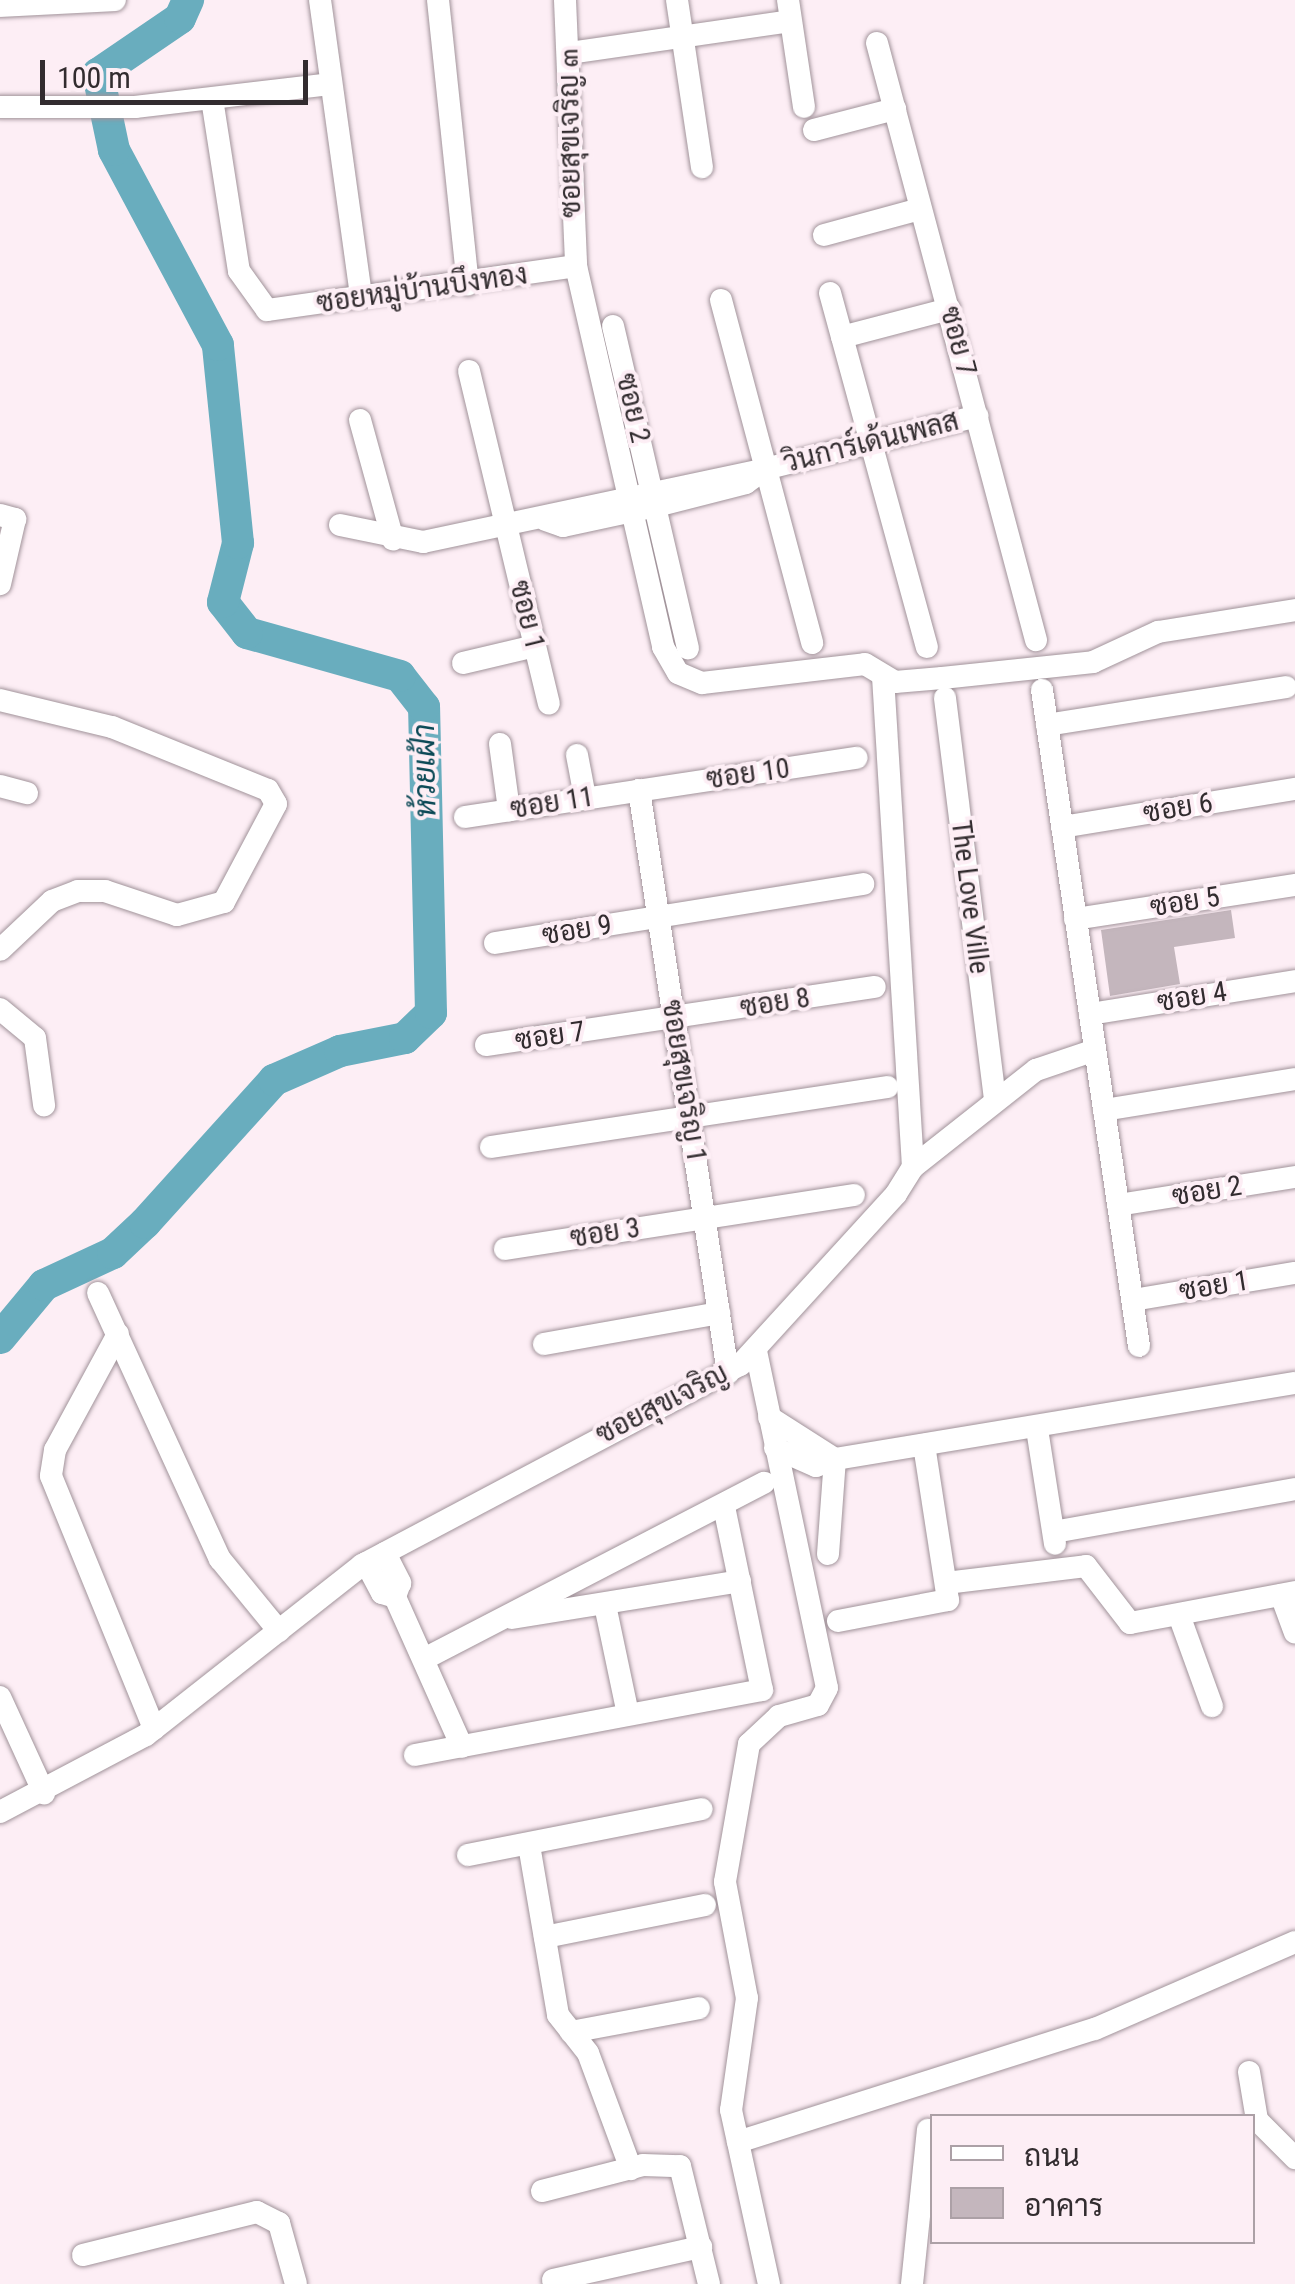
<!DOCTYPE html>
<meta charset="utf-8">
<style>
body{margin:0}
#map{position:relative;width:1295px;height:2284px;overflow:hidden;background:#fdeef5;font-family:"Roboto Condensed",Sarabun,sans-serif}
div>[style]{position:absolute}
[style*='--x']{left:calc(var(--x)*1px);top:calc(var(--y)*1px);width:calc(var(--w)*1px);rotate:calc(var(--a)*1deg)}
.river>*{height:32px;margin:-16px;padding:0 16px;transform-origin:16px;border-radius:16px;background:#69adbe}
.building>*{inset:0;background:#c4b6bd}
.roads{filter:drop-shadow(0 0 2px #a1939a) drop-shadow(0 0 2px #a1939a)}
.street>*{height:22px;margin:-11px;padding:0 11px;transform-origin:11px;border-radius:11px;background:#fff}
span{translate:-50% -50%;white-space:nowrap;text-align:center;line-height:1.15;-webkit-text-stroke:8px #fdeef5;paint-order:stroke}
.street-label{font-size:28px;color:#322c2f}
.water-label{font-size:30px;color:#0a4855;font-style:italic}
.legend{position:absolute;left:930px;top:2114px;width:325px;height:130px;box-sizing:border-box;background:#fdeef5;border:2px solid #aca0a6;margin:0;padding:12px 18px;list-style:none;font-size:30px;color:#322c2f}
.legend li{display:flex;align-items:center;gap:20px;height:50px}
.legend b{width:50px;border:2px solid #aca0a6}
.scale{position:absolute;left:40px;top:60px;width:268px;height:45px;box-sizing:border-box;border:5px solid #322c2f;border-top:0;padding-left:12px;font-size:30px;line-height:35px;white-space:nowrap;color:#322c2f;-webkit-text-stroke:8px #fdeef5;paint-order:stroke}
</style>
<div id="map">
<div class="river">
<div style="--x:0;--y:1338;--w:69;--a:-50.3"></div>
<div style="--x:44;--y:1285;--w:76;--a:-24.9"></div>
<div style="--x:113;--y:1253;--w:44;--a:-43.2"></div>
<div style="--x:145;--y:1223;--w:193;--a:-47.9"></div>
<div style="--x:274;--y:1080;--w:72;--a:-23.7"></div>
<div style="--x:340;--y:1051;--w:66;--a:-11.3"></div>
<div style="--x:405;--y:1038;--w:36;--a:-44"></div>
<div style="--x:431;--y:1013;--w:306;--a:-91.3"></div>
<div style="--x:424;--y:707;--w:39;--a:-128"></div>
<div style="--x:400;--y:676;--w:159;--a:-164.3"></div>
<div style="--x:247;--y:633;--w:39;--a:-128"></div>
<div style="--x:223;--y:602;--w:61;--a:-75.7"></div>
<div style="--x:238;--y:543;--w:199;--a:-95.8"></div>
<div style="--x:218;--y:345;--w:221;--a:-118.1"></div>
<div style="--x:114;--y:150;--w:78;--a:-101.9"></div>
<div style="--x:98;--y:74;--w:99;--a:-34.3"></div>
<div style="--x:180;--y:18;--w:20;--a:-66"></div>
</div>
<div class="building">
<div style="clip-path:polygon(1231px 910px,1235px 938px,1174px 947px,1180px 984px,1110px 996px,1101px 930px)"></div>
</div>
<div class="roads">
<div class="street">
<div style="--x:320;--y:0;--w:300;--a:82.1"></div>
<div style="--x:438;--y:0;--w:286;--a:84"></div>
<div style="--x:565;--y:0;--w:266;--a:87.6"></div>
<div style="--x:576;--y:266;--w:391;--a:77.1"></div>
<div style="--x:663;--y:647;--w:30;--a:60"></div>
<div style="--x:678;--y:673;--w:26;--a:23"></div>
<div style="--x:702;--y:683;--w:164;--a:-6.6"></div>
<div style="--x:865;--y:664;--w:35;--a:31"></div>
<div style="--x:895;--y:682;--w:47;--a:-4.9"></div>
<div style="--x:942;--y:678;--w:152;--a:-6"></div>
<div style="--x:1093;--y:662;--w:72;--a:-24.8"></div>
<div style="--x:1158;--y:632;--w:139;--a:-9.1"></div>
<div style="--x:677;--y:0;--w:169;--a:81.5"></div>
<div style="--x:788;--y:0;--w:108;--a:81.5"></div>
<div style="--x:0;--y:6;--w:115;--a:-3"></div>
<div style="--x:877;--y:43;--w:618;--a:75.09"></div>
<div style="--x:569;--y:53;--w:223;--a:-8.2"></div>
<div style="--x:212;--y:99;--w:174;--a:81.1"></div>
<div style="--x:239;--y:271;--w:48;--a:54.3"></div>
<div style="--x:267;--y:310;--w:312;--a:-8.1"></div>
<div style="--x:0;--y:107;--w:135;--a:0"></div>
<div style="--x:135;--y:107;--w:196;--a:-6.7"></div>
<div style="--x:814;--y:130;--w:84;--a:-14.5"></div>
<div style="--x:824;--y:235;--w:99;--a:-15.2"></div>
<div style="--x:830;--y:293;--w:367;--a:74.7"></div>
<div style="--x:721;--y:300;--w:355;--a:75.1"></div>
<div style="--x:613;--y:326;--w:331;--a:76.9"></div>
<div style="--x:842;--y:337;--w:111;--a:-14.7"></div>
<div style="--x:469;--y:371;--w:342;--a:76.5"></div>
<div style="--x:360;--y:420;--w:124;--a:74.6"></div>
<div style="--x:765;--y:469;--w:219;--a:-14"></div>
<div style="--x:0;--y:515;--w:16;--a:15"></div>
<div style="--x:15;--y:519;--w:67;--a:103"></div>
<div style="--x:340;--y:525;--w:85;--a:11.6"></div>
<div style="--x:423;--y:542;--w:350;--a:-12"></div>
<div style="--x:765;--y:469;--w:24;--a:144"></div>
<div style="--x:746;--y:483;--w:93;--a:165.7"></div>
<div style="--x:656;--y:506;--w:95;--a:167.9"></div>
<div style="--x:563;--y:526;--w:18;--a:-161"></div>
<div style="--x:463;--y:663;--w:74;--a:-13.3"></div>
<div style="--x:1042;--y:690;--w:663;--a:81.59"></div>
<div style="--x:945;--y:698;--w:402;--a:82.9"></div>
<div style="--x:0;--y:700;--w:115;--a:13.6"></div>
<div style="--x:112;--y:727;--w:168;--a:22"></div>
<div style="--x:268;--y:790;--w:16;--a:60"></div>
<div style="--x:276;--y:804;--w:111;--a:118"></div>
<div style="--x:224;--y:902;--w:49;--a:164.5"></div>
<div style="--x:177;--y:915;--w:76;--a:-161.6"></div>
<div style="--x:105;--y:891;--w:27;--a:180"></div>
<div style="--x:78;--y:891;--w:28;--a:159"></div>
<div style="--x:52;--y:901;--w:71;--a:136.7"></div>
<div style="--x:1047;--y:725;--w:242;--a:-9"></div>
<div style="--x:500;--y:744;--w:67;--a:82.2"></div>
<div style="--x:577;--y:755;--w:43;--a:79.2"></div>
<div style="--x:0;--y:786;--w:28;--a:15"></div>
<div style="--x:639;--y:790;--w:590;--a:81.32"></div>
<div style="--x:465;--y:817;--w:396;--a:-8.6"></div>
<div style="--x:1062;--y:827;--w:236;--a:-9.3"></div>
<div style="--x:1075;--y:919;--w:223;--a:-8.8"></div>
<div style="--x:495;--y:943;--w:373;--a:-9.1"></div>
<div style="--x:0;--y:1009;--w:45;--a:39.6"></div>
<div style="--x:35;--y:1038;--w:68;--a:82.3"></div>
<div style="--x:1090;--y:1014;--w:208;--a:-9.1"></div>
<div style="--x:486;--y:1045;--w:393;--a:-8.5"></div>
<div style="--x:1104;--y:1110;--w:193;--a:-9.2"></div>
<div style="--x:491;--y:1147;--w:401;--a:-8.6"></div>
<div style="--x:913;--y:1167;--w:157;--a:-38.3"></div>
<div style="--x:1036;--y:1070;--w:62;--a:-18.7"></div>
<div style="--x:1118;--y:1205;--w:179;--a:-9"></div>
<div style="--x:505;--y:1249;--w:353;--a:-8.8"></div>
<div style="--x:98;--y:1293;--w:293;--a:65.4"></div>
<div style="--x:220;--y:1559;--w:93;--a:50.7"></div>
<div style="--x:1133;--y:1300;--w:164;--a:-9.5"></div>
<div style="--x:118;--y:1334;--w:132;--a:118.5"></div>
<div style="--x:55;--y:1450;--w:26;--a:99"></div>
<div style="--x:51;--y:1476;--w:273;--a:67.8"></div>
<div style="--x:544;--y:1344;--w:178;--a:-10"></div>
<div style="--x:756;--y:1351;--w:344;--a:78.1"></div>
<div style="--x:827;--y:1688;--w:19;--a:118"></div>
<div style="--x:818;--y:1705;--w:41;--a:164.2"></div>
<div style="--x:779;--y:1716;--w:41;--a:137"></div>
<div style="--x:749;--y:1744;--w:140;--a:99.9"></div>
<div style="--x:725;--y:1882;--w:118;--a:79.3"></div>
<div style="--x:747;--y:1998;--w:113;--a:98.1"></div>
<div style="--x:731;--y:2110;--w:178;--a:77.7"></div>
<div style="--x:769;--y:1417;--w:78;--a:32.5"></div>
<div style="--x:1037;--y:1429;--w:116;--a:81.1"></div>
<div style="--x:775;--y:1448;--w:45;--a:23.7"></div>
<div style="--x:816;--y:1466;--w:20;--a:-20"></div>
<div style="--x:1054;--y:1532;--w:245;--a:-10.1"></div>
<div style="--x:385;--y:1553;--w:34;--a:63"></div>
<div style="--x:400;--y:1583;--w:15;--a:110"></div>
<div style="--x:828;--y:1554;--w:95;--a:-85.8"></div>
<div style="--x:835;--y:1459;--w:466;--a:-9.4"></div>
<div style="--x:366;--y:1563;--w:34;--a:62"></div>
<div style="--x:382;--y:1593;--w:14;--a:17"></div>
<div style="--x:395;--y:1597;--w:164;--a:65.9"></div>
<div style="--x:946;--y:1583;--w:141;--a:-6.9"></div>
<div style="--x:1086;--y:1566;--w:72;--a:52.3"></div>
<div style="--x:1130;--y:1623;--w:168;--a:-10.6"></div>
<div style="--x:1281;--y:1595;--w:40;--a:69.8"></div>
<div style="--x:605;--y:1605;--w:111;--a:78.1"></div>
<div style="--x:1179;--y:1615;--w:97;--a:70.1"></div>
<div style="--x:512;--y:1618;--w:231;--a:-9.2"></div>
<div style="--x:838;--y:1621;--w:112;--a:-10.8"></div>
<div style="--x:948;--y:1600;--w:157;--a:-98.8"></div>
<div style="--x:424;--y:1659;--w:383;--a:-27.4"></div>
<div style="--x:0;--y:1697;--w:106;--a:65.4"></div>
<div style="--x:415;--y:1755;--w:353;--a:-10.6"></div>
<div style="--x:762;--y:1690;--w:187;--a:-101.7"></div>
<div style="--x:0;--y:1812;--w:165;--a:-27.8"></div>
<div style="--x:146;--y:1735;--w:275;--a:-38.2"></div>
<div style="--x:362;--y:1565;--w:428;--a:-27.9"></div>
<div style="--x:740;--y:1365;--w:231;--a:-47.6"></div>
<div style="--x:896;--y:1194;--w:32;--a:-58"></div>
<div style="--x:913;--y:1167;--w:490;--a:-93.5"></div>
<div style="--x:529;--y:1845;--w:172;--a:80.3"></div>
<div style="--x:558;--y:2015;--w:48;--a:51.7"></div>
<div style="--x:588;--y:2053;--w:124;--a:69.7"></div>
<div style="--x:468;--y:1855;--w:238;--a:-11.1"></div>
<div style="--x:545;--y:1937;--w:163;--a:-11.3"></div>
<div style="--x:571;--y:2032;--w:130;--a:-10.6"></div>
<div style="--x:1249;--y:2072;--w:49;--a:80.5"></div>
<div style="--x:1257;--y:2120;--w:54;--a:45"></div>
<div style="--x:738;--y:2142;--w:374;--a:-17.6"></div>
<div style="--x:1095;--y:2029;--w:218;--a:-23.5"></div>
<div style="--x:542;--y:2191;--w:104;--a:-14.4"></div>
<div style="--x:643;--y:2165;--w:37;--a:2"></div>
<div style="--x:680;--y:2166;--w:122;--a:76.2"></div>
<div style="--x:83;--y:2255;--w:179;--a:-13.9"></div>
<div style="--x:257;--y:2212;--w:25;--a:27"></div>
<div style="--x:279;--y:2223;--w:63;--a:74.4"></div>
<div style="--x:553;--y:2280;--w:152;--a:-12.6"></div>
<div style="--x:912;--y:2284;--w:155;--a:-84.1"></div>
</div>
</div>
<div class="street-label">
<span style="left:570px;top:133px;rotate:-91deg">ซอยสุขเจริญ ๓</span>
<span style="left:422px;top:289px;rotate:-8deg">ซอยหมู่บ้านบึงทอง</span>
<span style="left:958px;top:341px;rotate:75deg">ซอย 7</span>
<span style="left:633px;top:408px;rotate:77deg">ซอย 2</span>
<span style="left:871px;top:442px;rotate:-14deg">วินการ์เด้นเพลส</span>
<span style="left:527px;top:615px;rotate:76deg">ซอย 1</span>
<span style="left:748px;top:774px;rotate:-8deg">ซอย 10</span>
<span style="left:552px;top:803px;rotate:-9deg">ซอย 11</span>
<span style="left:1178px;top:808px;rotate:-9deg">ซอย 6</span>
<span style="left:970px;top:897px;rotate:83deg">The Love Ville</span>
<span style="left:1185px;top:902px;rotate:-9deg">ซอย 5</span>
<span style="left:577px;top:930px;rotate:-9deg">ซอย 9</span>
<span style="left:1192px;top:997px;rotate:-9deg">ซอย 4</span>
<span style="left:775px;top:1003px;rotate:-9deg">ซอย 8</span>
<span style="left:550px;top:1036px;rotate:-8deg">ซอย 7</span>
<span style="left:684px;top:1081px;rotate:81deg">ซอยสุขเจริญ 1</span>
<span style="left:1207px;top:1191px;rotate:-9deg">ซอย 2</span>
<span style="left:605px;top:1233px;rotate:-9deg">ซอย 3</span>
<span style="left:1214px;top:1286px;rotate:-9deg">ซอย 1</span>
<span style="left:662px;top:1404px;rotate:-27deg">ซอยสุขเจริญ</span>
</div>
<div class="water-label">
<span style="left:425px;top:771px;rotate:-91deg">ห้วยเฝ้า</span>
</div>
<ul class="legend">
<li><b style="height:12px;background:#fff"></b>ถนน</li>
<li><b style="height:28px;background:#c4b6bd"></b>อาคาร</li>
</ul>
<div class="scale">100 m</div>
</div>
